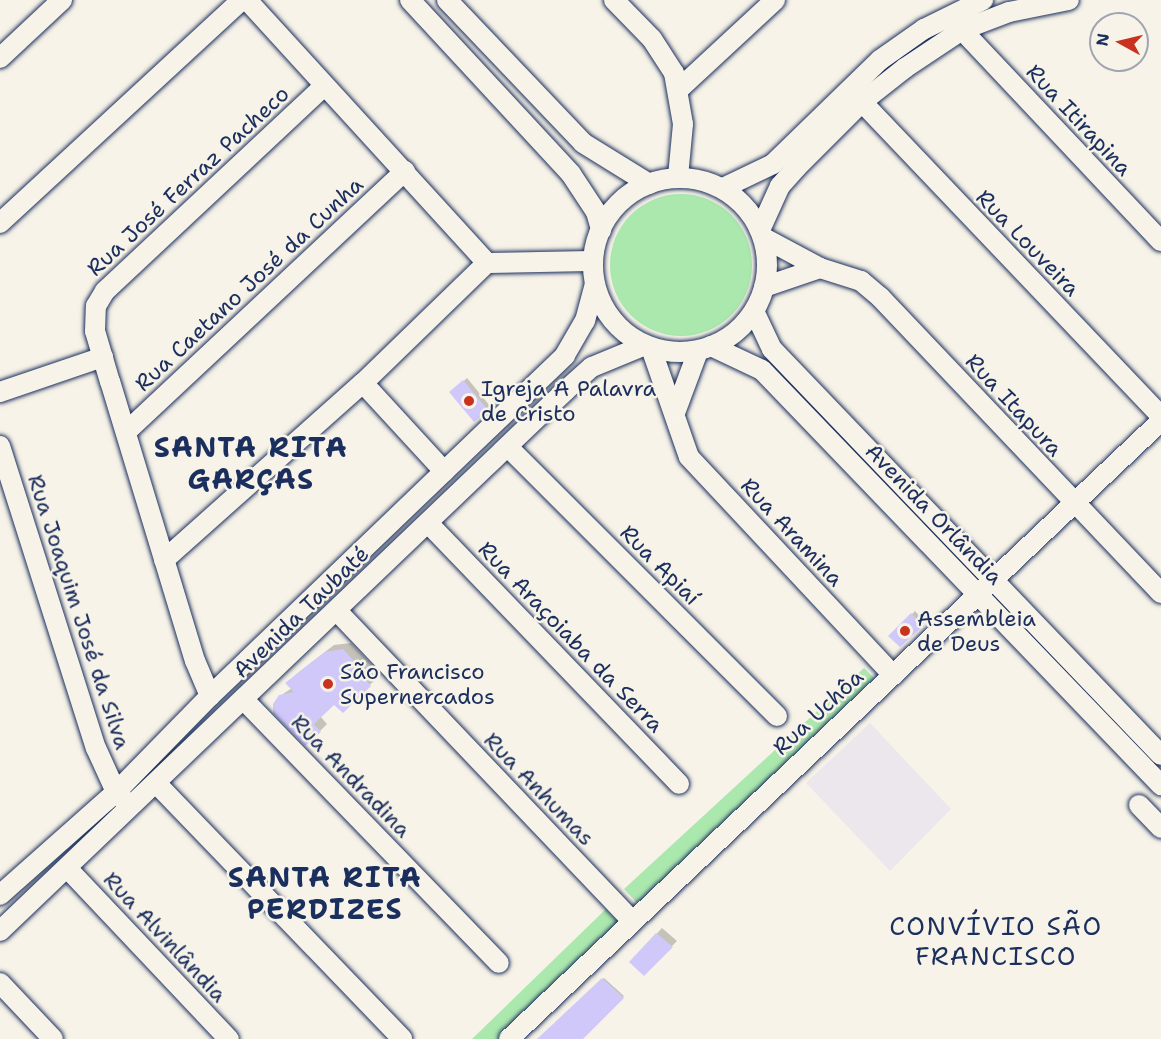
<!DOCTYPE html>
<meta charset="utf-8">
<style>
body{margin:0}
#map{position:relative;width:1161px;height:1039px;overflow:hidden;background:#f7f3e8;font-family:"Shantell Sans",sans-serif}
div>[style]{position:absolute}
[style*='--x']{left:calc(var(--x)*1px);top:calc(var(--y)*1px);width:calc(var(--w)*1px);rotate:calc(var(--a)*1deg)}
.built>*{inset:0;background:#ece6ed}
.green>*{inset:0;background:#abe8ae}
.round{border-radius:50%}
.shadow>*{inset:0;background:#0003}
.building>*{inset:0;background:#d1c8fa}
.roads{filter:drop-shadow(0 0 2px #1b2f5e) drop-shadow(0 0 2px #1b2f5e)}
.minor>*{height:20px;margin:-10px;padding:0 10px;transform-origin:10px;border-radius:10px;background:#f7f3e8}
.minor>.ring{margin:-10px;padding:0;box-sizing:content-box;background:none;border:20px solid #f7f3e8;border-radius:50%}
.dots>*{width:16px;height:16px;translate:-50% -50%;box-sizing:border-box;border:3px solid #f7f3e8;border-radius:50%}
span{translate:-50% -50%;white-space:nowrap;text-align:center;line-height:1.15;-webkit-text-stroke:5px #f7f3e8;paint-order:stroke}
.street-label{font-size:22px;color:#1b2f5e}
.poi-label{font-size:22px;color:#1b2f5e}
.left{translate:0 -50%;text-align:left}
.quarter-label{font-size:26px;color:#1b2f5e;letter-spacing:1.5px}
.district-label{font-size:28px;color:#1b2f5e;font-weight:700;letter-spacing:1.5px}
.north{position:absolute;left:1089px;top:12px;width:60px;height:60px;box-sizing:border-box;background:#f7f3e8;border:2px solid #9fa5b1;border-radius:50%;rotate:278deg;font-size:16px;font-weight:700;line-height:24px;text-align:center;color:#1b2f5e}
.north::after{content:'';display:block;margin:auto;width:21px;height:27px;background:#c8321e;clip-path:polygon(50% 0,100% 100%,50% 72%,0 100%)}
</style>
<div id="map">
<div class="built">
<div style="clip-path:polygon(870px 723px,951px 809px,890px 871px,806px 783px)"></div>
</div>
<div class="green">
<div class="round" style="left:610px;top:194px;width:142px;height:142px"></div>
<div style="clip-path:polygon(864px 668px,879px 683px,641px 907px,624px 889px)"></div>
<div style="clip-path:polygon(606px 909px,621px 925px,500px 1039px,472px 1039px)"></div>
</div>
<div class="shadow">
<div style="clip-path:polygon(467px 378px,490px 406px,474px 420px,451px 393px)"></div>
<div style="clip-path:polygon(915px 611px,925px 622px,900px 645px,891px 636px)"></div>
<div style="clip-path:polygon(351px 643px,374px 667px,371px 671px,377px 678px,343px 711px,334px 703px,320px 716px,327px 724px,320px 731px,280px 696px,292px 688px,295px 675px,334px 645px)"></div>
<div style="clip-path:polygon(662px 928px,677px 941px,644px 974px,631px 962px)"></div>
<div style="clip-path:polygon(604px 978px,624px 996px,581px 1039px,539px 1039px)"></div>
</div>
<div class="building">
<div style="clip-path:polygon(463px 380px,488px 410px,474px 422px,449px 392px)"></div>
<div style="clip-path:polygon(911px 613px,923px 626px,900px 647px,888px 636px)"></div>
<div style="clip-path:polygon(343px 649px,367px 675px,365px 679px,371px 686px,343px 713px,334px 705px,314px 724px,321px 732px,305px 746px,273px 713px,273px 704px,279px 695px,294px 692px,285px 683px,325px 652px)"></div>
<div style="clip-path:polygon(656px 933px,673px 947px,644px 976px,629px 962px)"></div>
<div style="clip-path:polygon(602px 978px,624px 998px,583px 1039px,537px 1039px)"></div>
</div>
<div class="roads">
<div class="minor">
<div style="--x:247;--y:0;--w:356;--a:47.6"></div>
<div style="--x:410;--y:0;--w:237;--a:47.2"></div>
<div style="--x:571;--y:174;--w:45;--a:56.7"></div>
<div style="--x:596;--y:212;--w:19;--a:74"></div>
<div style="--x:447;--y:0;--w:197;--a:46.4"></div>
<div style="--x:583;--y:143;--w:78;--a:31.8"></div>
<div style="--x:614;--y:0;--w:54;--a:45.7"></div>
<div style="--x:652;--y:39;--w:40;--a:57.1"></div>
<div style="--x:674;--y:73;--w:52;--a:80"></div>
<div style="--x:683;--y:124;--w:53;--a:95.4"></div>
<div style="--x:962;--y:30;--w:290;--a:46.7"></div>
<div style="--x:0;--y:58;--w:85;--a:-43.1"></div>
<div style="--x:679;--y:89;--w:131;--a:-42.8"></div>
<div style="--x:862;--y:102;--w:434;--a:46.4"></div>
<div class="ring" style="left:593px;top:178px;width:154px;height:154px"></div>
<div style="--x:723;--y:188;--w:55;--a:-25.6"></div>
<div style="--x:773;--y:164;--w:149;--a:-44.2"></div>
<div style="--x:880;--y:60;--w:54;--a:-35.2"></div>
<div style="--x:924;--y:29;--w:66;--a:-26.2"></div>
<div style="--x:0;--y:223;--w:329;--a:-42.7"></div>
<div style="--x:760;--y:230;--w:48;--a:-65.6"></div>
<div style="--x:780;--y:186;--w:24;--a:-48"></div>
<div style="--x:796;--y:168;--w:93;--a:-45"></div>
<div style="--x:862;--y:102;--w:55;--a:-38.3"></div>
<div style="--x:905;--y:68;--w:69;--a:-33.7"></div>
<div style="--x:962;--y:30;--w:50;--a:-21"></div>
<div style="--x:1009;--y:12;--w:61;--a:-11.3"></div>
<div style="--x:766;--y:239;--w:61;--a:28.2"></div>
<div style="--x:820;--y:268;--w:43;--a:17.6"></div>
<div style="--x:861;--y:281;--w:25;--a:40"></div>
<div style="--x:880;--y:297;--w:408;--a:46.5"></div>
<div style="--x:764;--y:287;--w:59;--a:-18.7"></div>
<div style="--x:754;--y:311;--w:42;--a:64.7"></div>
<div style="--x:772;--y:349;--w:562;--a:46.23"></div>
<div style="--x:711;--y:346;--w:56;--a:25.2"></div>
<div style="--x:762;--y:370;--w:576;--a:46.13"></div>
<div style="--x:651;--y:348;--w:115;--a:70.8"></div>
<div style="--x:689;--y:457;--w:299;--a:46.9"></div>
<div style="--x:363;--y:383;--w:120;--a:47.4"></div>
<div style="--x:0;--y:392;--w:109;--a:-18.8"></div>
<div style="--x:675;--y:413;--w:66;--a:-69.6"></div>
<div style="--x:126;--y:432;--w:382;--a:-43.1"></div>
<div style="--x:0;--y:446;--w:317;--a:72.4"></div>
<div style="--x:96;--y:748;--w:48;--a:65.6"></div>
<div style="--x:116;--y:792;--w:10;--a:45"></div>
<div style="--x:509;--y:448;--w:379;--a:45"></div>
<div style="--x:428;--y:523;--w:362;--a:46.1"></div>
<div style="--x:164;--y:560;--w:266;--a:-41.7"></div>
<div style="--x:363;--y:383;--w:173;--a:-44.1"></div>
<div style="--x:487;--y:263;--w:106;--a:-1.1"></div>
<div style="--x:337;--y:611;--w:428;--a:46.4"></div>
<div style="--x:210;--y:696;--w:38;--a:-113"></div>
<div style="--x:195;--y:661;--w:292;--a:-106.9"></div>
<div style="--x:110;--y:382;--w:53;--a:-106.4"></div>
<div style="--x:95;--y:331;--w:25;--a:-88"></div>
<div style="--x:96;--y:306;--w:17;--a:-59"></div>
<div style="--x:105;--y:291;--w:300;--a:-43.1"></div>
<div style="--x:244;--y:700;--w:366;--a:45.9"></div>
<div style="--x:156;--y:783;--w:355;--a:46.1"></div>
<div style="--x:1139;--y:805;--w:32;--a:46"></div>
<div style="--x:68;--y:869;--w:234;--a:46.6"></div>
<div style="--x:0;--y:895;--w:155;--a:-41.6"></div>
<div style="--x:116;--y:792;--w:134;--a:-45.6"></div>
<div style="--x:210;--y:696;--w:492;--a:-43.8"></div>
<div style="--x:565;--y:355;--w:39;--a:-60"></div>
<div style="--x:585;--y:321;--w:38;--a:-75"></div>
<div style="--x:0;--y:931;--w:782;--a:-43.7"></div>
<div style="--x:565;--y:391;--w:36;--a:-42"></div>
<div style="--x:592;--y:367;--w:57;--a:-22.5"></div>
<div style="--x:0;--y:983;--w:77;--a:46.6"></div>
<div style="--x:509;--y:1039;--w:898;--a:-43.47"></div>
</div>
</div>
<div class="dots">
<div style="left:469px;top:401px;background:#c8321e"></div>
<div style="left:905px;top:631px;background:#c8321e"></div>
<div style="left:328px;top:684px;background:#c8321e"></div>
</div>
<div class="street-label">
<span style="left:1079px;top:120px;rotate:47deg">Rua Itirapina</span>
<span style="left:188px;top:181px;rotate:-43deg">Rua José Ferraz Pacheco</span>
<span style="left:1028px;top:243px;rotate:46deg">Rua Louveira</span>
<span style="left:249px;top:284px;rotate:-43deg">Rua Caetano José da Cunha</span>
<span style="left:1014px;top:405px;rotate:47deg">Rua Itapura</span>
<span style="left:934px;top:514px;rotate:46deg">Avenida Orlândia</span>
<span style="left:792px;top:532px;rotate:47deg">Rua Aramina</span>
<span style="left:660px;top:565px;rotate:45deg">Rua Apiaí</span>
<span style="left:79px;top:612px;rotate:72deg">Rua Joaquim José da Silva</span>
<span style="left:301px;top:612px;rotate:-44deg">Avenida Taubaté</span>
<span style="left:571px;top:637px;rotate:46deg">Rua Araçoiaba da Serra</span>
<span style="left:818px;top:712px;rotate:-43deg">Rua Uchôa</span>
<span style="left:351px;top:776px;rotate:46deg">Rua Andradina</span>
<span style="left:539px;top:789px;rotate:46deg">Rua Anhumas</span>
<span style="left:165px;top:937px;rotate:47deg">Rua Alvinlândia</span>
</div>
<div class="poi-label">
<span class="left" style="left:481px;top:401px">Igreja A Palavra<br>de Cristo</span>
<span class="left" style="left:917px;top:631px">Assembleia<br>de Deus</span>
<span class="left" style="left:340px;top:684px">São Francisco<br>Supernercados</span>
</div>
<div class="quarter-label">
<span style="left:996px;top:941px">CONVÍVIO SÃO<br>FRANCISCO</span>
</div>
<div class="district-label">
<span style="left:251px;top:463px">SANTA RITA<br>GARÇAS</span>
<span style="left:325px;top:893px">SANTA RITA<br>PERDIZES</span>
</div>
<div class="north">N</div>
</div>
